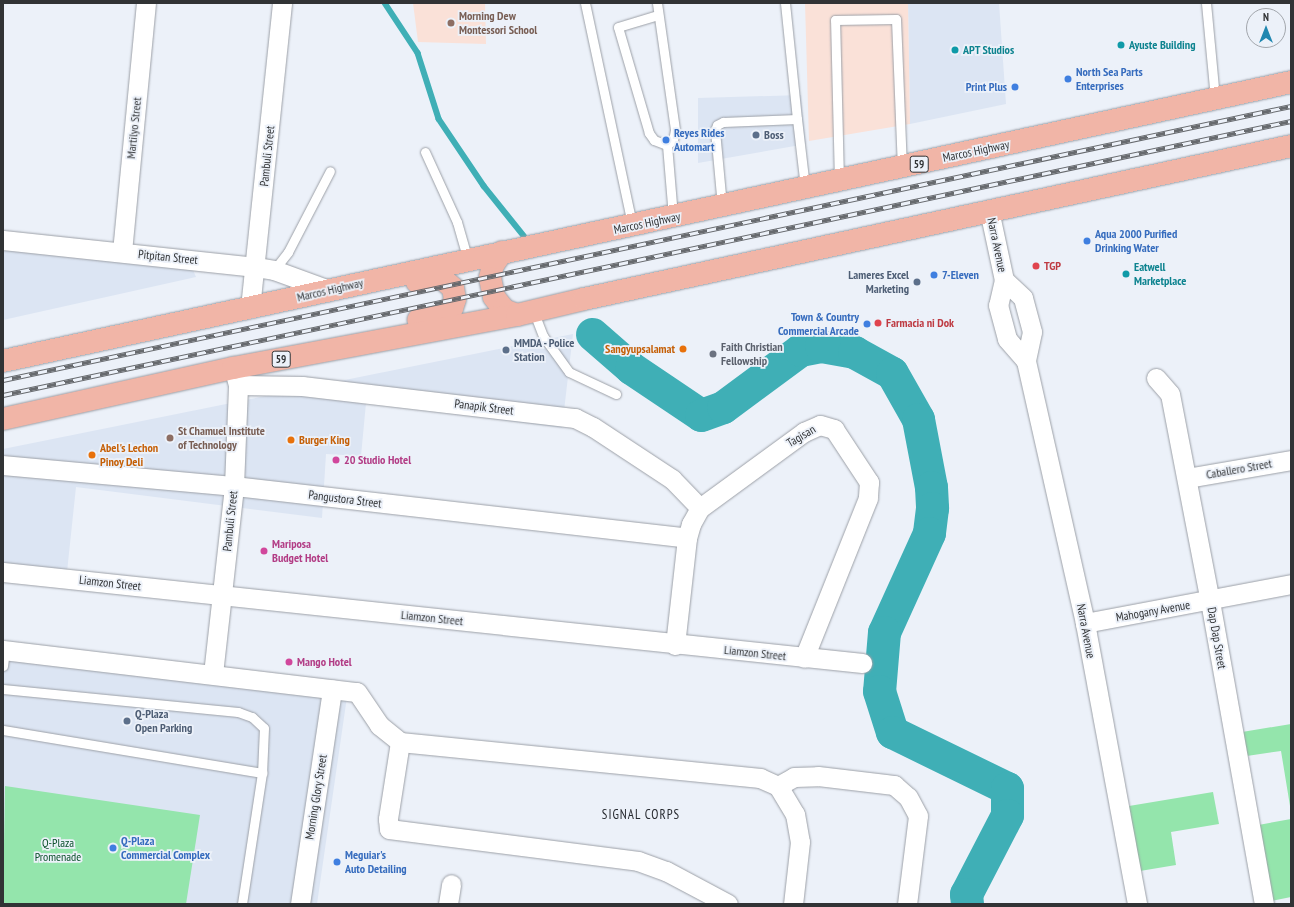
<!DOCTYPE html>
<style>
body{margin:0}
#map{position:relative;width:1294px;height:907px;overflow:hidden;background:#ecf1f9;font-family:"PT Sans Narrow",sans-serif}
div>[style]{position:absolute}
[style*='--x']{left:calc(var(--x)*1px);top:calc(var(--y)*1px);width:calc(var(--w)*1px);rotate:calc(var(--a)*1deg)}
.built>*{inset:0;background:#dce5f3}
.education>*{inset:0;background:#fae1d8}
.green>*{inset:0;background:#94e5ac}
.stream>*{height:5.5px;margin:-2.75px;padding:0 2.75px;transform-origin:2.75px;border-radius:2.75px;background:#3fafb6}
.river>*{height:33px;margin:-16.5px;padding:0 16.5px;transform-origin:16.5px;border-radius:16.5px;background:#3fafb6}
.roads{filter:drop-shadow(0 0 1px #9ca0a7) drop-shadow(0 0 1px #9ca0a7)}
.service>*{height:9px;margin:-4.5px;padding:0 4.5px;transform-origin:4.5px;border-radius:4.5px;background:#fff}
.minor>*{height:19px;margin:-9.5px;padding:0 9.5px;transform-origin:9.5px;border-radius:9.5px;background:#fff}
.primary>*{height:22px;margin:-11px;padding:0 11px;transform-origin:11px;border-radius:11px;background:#f1b5a7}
.rail>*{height:4.5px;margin-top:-2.25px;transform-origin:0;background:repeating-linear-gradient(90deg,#ecf1f9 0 9px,#676a6e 0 18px);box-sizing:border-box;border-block:1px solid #676a6e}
.dots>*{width:11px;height:11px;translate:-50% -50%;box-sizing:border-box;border:2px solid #ecf1f9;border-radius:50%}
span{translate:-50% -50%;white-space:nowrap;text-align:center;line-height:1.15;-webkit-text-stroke:3.5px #ecf1f9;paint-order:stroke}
.shield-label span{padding:1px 3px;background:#ecf1f9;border:1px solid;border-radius:3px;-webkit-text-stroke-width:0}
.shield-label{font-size:11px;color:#313335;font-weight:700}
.education-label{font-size:12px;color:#785e54;font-weight:700}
.left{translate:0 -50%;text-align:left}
.culture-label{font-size:12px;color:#0d838f;font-weight:700}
.shop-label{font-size:12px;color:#366cbe;font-weight:700}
.right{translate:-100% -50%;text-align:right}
.street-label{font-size:12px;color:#313335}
.service-label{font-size:12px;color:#4e5e75;font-weight:700}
.health-label{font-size:12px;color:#be3a42;font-weight:700}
.worship-label{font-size:12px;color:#5b616d;font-weight:700}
.food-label{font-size:12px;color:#c56008;font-weight:700}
.hotel-label{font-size:12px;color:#b23c85;font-weight:700}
.park-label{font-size:12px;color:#094f29}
.neighbourhood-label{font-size:13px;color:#26292f;letter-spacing:1px}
.frame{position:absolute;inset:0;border:4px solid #313335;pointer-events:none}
.north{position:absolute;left:1246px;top:8px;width:40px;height:40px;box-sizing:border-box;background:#ecf1f9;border:1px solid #a1a5ab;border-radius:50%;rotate:0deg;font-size:11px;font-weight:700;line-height:16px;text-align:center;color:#313335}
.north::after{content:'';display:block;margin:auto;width:14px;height:18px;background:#2087b0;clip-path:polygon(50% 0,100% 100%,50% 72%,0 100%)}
</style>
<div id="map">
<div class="built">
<div style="clip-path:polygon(908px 3px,999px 3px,1006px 104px,910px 124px)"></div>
<div style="clip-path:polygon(801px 95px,806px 144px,698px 163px,698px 98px)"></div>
<div style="clip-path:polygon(3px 241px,187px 256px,196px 277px,3px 320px)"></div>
<div style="clip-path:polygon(573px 334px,562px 428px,366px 403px,361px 456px,326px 454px,322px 518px,76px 487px,67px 572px,3px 565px,3px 449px)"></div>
<div style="clip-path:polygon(3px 641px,349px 683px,317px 904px,3px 904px)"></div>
</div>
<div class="education">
<div style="clip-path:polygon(413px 3px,485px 3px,486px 44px,418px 42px)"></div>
<div style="clip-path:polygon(805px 3px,908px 3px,910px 124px,809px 141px)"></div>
</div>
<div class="green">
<div style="clip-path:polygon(1291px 724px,1291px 812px,1281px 751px,1240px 757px,1236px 733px)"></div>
<div style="clip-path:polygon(5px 786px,200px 815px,186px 904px,3px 904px)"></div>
<div style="clip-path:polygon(1213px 792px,1219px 824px,1171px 832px,1176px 865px,1134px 872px,1123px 807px)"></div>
<div style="clip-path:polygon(1291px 819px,1291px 897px,1266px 902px,1253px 826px)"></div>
</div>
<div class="stream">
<div style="--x:385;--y:3;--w:60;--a:56.6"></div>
<div style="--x:418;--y:53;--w:69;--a:72.3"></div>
<div style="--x:439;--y:119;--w:81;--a:56.1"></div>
<div style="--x:484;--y:186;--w:64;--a:51.3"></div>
</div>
<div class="river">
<div style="--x:592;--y:334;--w:52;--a:41.1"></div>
<div style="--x:631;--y:368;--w:84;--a:33.9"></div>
<div style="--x:701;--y:415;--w:23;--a:-20"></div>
<div style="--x:723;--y:407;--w:96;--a:-36.5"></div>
<div style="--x:800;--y:350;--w:21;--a:-11"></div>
<div style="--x:821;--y:346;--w:34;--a:10"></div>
<div style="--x:854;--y:352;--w:43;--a:28.9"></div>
<div style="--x:892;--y:373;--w:53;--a:60.5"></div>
<div style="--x:918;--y:419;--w:69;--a:79.2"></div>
<div style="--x:931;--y:487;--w:21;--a:87"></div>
<div style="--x:932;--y:508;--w:25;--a:97"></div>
<div style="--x:929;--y:533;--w:109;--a:114.4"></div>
<div style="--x:884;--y:632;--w:59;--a:94.8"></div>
<div style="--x:879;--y:691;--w:43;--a:72.4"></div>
<div style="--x:892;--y:732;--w:128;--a:26"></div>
<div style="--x:1007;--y:788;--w:27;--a:90"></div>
<div style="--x:1007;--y:815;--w:89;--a:117.4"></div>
<div style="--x:966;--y:894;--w:10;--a:84"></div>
</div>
<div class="roads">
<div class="service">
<div style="--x:585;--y:3;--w:227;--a:78"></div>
<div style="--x:657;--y:3;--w:128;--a:81.9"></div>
<div style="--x:675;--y:130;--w:10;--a:101"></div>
<div style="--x:673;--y:140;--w:8;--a:140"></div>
<div style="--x:667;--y:145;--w:14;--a:-159"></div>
<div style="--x:654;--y:140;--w:9;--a:-126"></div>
<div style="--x:649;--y:133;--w:110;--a:-106.3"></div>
<div style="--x:618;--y:27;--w:42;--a:-16.7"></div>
<div style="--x:785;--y:3;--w:117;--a:84.1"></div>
<div style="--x:1206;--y:3;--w:96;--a:84.6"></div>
<div style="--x:667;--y:145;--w:72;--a:85.2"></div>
<div style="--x:425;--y:152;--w:77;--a:65.4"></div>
<div style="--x:457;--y:222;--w:40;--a:74"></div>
<div style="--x:839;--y:181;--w:161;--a:-91.4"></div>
<div style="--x:835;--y:20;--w:61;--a:-0.9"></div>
<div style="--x:896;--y:19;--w:147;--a:87.7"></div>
<div style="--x:722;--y:206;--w:76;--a:-95.3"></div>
<div style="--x:715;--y:130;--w:5;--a:-68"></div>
<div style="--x:717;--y:125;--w:7;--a:-27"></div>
<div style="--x:723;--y:122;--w:74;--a:-2.3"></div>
<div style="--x:797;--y:119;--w:68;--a:83.3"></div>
<div style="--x:274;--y:270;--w:23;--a:-52"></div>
<div style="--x:288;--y:252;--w:91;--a:-62.6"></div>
<div style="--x:533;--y:310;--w:28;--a:69"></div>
<div style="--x:543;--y:336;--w:44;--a:54.2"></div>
<div style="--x:569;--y:372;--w:52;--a:25.1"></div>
<div style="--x:3;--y:666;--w:16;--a:-83"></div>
<div style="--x:3;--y:689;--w:236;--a:5.6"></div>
<div style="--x:238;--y:712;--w:15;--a:20"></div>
<div style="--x:252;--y:717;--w:16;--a:43"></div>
<div style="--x:264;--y:728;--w:45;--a:92.5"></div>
<div style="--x:262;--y:773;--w:133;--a:98.7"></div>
<div style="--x:3;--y:730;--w:263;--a:9.4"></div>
</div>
<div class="minor">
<div style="--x:989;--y:210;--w:72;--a:77.9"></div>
<div style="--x:1004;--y:280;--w:26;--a:103"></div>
<div style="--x:998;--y:305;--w:35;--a:75"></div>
<div style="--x:1007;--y:339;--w:29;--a:49"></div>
<div style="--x:3;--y:240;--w:254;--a:6.1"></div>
<div style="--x:256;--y:267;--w:18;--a:9"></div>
<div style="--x:274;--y:270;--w:59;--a:20"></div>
<div style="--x:122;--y:252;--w:250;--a:-84.5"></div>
<div style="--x:1004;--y:280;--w:26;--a:43"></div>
<div style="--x:1023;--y:298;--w:35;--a:75"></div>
<div style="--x:1032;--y:332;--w:30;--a:102"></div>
<div style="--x:1026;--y:361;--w:269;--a:77.3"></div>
<div style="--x:1085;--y:623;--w:286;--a:79.5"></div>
<div style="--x:250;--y:308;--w:307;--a:-84"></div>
<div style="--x:1156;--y:378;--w:21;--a:49"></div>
<div style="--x:1170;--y:394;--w:211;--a:79.1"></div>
<div style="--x:1210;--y:601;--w:308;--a:79.9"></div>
<div style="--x:238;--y:385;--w:64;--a:0.9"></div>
<div style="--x:302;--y:386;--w:275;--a:6.7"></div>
<div style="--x:575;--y:418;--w:20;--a:27"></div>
<div style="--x:593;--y:427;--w:95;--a:33.4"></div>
<div style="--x:672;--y:479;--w:40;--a:46"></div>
<div style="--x:3;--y:465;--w:232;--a:5.2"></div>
<div style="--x:234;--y:486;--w:456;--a:6.5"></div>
<div style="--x:1187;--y:478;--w:106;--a:-9.8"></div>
<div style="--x:3;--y:572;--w:864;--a:6.05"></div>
<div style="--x:1085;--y:623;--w:210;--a:-10.7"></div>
<div style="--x:675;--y:645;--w:108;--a:-83.6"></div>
<div style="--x:687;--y:538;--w:15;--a:-74"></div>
<div style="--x:691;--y:524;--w:18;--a:-61"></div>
<div style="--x:700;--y:508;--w:129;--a:-36.2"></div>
<div style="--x:804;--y:432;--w:17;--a:-24"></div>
<div style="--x:820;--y:425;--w:15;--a:16"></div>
<div style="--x:834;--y:429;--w:64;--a:56.6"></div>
<div style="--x:869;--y:482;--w:16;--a:94"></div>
<div style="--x:868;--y:498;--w:172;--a:111.8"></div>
<div style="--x:3;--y:650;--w:356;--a:6.8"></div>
<div style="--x:357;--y:692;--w:40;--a:56"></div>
<div style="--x:379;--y:725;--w:27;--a:39"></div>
<div style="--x:400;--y:742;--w:362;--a:5.7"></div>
<div style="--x:760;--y:778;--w:20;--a:24"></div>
<div style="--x:778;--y:786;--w:18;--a:-29"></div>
<div style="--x:794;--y:777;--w:24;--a:-2"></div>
<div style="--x:818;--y:776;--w:77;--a:6.8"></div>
<div style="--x:894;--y:785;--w:18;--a:41"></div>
<div style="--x:908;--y:797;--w:21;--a:62"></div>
<div style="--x:918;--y:816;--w:89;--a:97.1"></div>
<div style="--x:213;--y:674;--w:189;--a:-83.6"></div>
<div style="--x:234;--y:486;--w:101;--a:-87.7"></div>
<div style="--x:238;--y:385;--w:11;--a:-105"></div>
<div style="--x:400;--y:742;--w:78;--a:98.9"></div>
<div style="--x:388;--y:819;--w:10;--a:84"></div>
<div style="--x:389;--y:829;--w:251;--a:7.3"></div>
<div style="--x:638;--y:861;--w:30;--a:20"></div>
<div style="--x:666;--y:871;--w:70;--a:28"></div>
<div style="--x:778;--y:786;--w:33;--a:59"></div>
<div style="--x:795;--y:814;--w:28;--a:80"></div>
<div style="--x:800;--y:842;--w:62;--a:96.4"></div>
<div style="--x:300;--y:904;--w:217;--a:-81.5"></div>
<div style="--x:448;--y:904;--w:20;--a:-81"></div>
</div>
<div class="primary">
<div style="--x:502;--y:252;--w:16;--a:125"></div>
<div style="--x:493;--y:265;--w:13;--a:103"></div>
<div style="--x:490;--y:278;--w:19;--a:78"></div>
<div style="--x:494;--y:297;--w:16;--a:52"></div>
<div style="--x:504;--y:310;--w:14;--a:21"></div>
<div style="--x:417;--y:282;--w:24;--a:-12"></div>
<div style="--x:440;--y:277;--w:17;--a:40"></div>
<div style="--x:453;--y:288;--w:11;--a:80"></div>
<div style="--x:455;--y:299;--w:9;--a:108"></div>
<div style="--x:452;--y:308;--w:10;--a:135"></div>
<div style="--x:445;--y:315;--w:27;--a:170"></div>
<div style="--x:3;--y:361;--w:1318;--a:-12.22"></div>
<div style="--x:3;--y:419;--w:236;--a:-12.5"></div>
<div style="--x:233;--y:368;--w:289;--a:-10.6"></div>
<div style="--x:517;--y:315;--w:69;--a:-13.4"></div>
<div style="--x:584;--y:299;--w:723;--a:-12.21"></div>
</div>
</div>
<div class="rail">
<div style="--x:3;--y:380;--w:1317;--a:-12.01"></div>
<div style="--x:3;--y:395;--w:1317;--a:-12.01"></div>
</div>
<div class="dots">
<div style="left:451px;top:23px;background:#8d6e63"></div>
<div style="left:1121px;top:45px;background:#0f9aa8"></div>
<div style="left:955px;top:50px;background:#0f9aa8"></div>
<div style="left:1068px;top:79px;background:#3f7fe0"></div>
<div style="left:1015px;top:87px;background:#3f7fe0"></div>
<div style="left:756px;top:135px;background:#5c6f8a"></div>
<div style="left:666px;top:140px;background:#3f7fe0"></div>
<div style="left:1087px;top:241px;background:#3f7fe0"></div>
<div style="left:1036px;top:266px;background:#e0444e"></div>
<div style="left:1126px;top:274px;background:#0f9aa8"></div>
<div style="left:934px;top:275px;background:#3f7fe0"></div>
<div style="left:917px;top:282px;background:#5c6f8a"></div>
<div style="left:878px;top:323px;background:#e0444e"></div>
<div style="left:867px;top:324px;background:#3f7fe0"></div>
<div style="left:683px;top:349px;background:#e8710a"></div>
<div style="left:506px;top:350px;background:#5c6f8a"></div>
<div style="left:713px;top:354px;background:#6b7280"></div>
<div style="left:170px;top:438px;background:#8d6e63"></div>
<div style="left:291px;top:440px;background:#e8710a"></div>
<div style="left:92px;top:455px;background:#e8710a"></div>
<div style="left:336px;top:460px;background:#d1479c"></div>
<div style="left:264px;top:551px;background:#d1479c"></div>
<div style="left:289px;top:662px;background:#d1479c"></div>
<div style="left:127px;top:721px;background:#5c6f8a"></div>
<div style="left:113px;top:848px;background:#3f7fe0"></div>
<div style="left:337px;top:862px;background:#3f7fe0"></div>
</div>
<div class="shield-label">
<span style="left:919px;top:164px">59</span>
<span style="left:281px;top:359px">59</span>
</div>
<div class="education-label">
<span class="left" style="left:459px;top:23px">Morning Dew<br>Montessori School</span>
<span class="left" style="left:178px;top:438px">St Chamuel Institute<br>of Technology</span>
</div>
<div class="culture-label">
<span class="left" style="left:1129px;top:45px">Ayuste Building</span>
<span class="left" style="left:963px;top:50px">APT Studios</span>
<span class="left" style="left:1134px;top:274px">Eatwell<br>Marketplace</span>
</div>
<div class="shop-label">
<span class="left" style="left:1076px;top:79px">North Sea Parts<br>Enterprises</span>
<span class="right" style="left:1007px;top:87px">Print Plus</span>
<span class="left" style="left:674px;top:140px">Reyes Rides<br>Automart</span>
<span class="left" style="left:1095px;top:241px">Aqua 2000 Purified<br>Drinking Water</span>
<span class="left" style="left:942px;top:275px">7-Eleven</span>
<span class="right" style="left:859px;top:324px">Town &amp; Country<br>Commercial Arcade</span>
<span class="left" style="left:121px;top:848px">Q-Plaza<br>Commercial Complex</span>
<span class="left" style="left:345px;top:862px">Meguiar's<br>Auto Detailing</span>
</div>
<div class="street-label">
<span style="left:134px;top:128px;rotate:-84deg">Martilyo Street</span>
<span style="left:976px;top:151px;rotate:-12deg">Marcos Highway</span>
<span style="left:267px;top:156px;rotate:-84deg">Pambuli Street</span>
<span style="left:647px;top:223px;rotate:-12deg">Marcos Highway</span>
<span style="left:997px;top:245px;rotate:78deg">Narra Avenue</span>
<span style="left:168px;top:257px;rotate:6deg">Pitpitan Street</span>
<span style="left:330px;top:290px;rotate:-13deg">Marcos Highway</span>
<span style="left:484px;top:407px;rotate:7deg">Panapik Street</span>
<span style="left:801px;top:436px;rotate:-31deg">Tagisan</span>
<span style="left:1239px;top:469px;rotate:-10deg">Caballero Street</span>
<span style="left:345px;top:499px;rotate:7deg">Pangustora Street</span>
<span style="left:230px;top:521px;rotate:-84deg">Pambuli Street</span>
<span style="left:110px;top:583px;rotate:6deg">Liamzon Street</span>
<span style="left:1153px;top:611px;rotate:-10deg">Mahogany Avenue</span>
<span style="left:432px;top:618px;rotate:6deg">Liamzon Street</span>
<span style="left:1086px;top:631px;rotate:79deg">Narra Avenue</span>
<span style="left:1217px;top:638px;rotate:80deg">Dap Dap Street</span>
<span style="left:755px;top:653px;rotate:6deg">Liamzon Street</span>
<span style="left:316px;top:797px;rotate:-81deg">Morning Glory Street</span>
</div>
<div class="service-label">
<span class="left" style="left:764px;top:135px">Boss</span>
<span class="right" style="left:909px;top:282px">Lameres Excel<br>Marketing</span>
<span class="left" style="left:514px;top:350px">MMDA - Police<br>Station</span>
<span class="left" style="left:135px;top:721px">Q-Plaza<br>Open Parking</span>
</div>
<div class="health-label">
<span class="left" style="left:1044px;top:266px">TGP</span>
<span class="left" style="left:886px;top:323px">Farmacia ni Dok</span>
</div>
<div class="worship-label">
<span class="left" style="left:721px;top:354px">Faith Christian<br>Fellowship</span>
</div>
<div class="food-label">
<span class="right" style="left:675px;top:349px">Sangyupsalamat</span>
<span class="left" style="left:299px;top:440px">Burger King</span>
<span class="left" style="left:100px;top:455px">Abel's Lechon<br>Pinoy Deli</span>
</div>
<div class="hotel-label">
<span class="left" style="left:344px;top:460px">20 Studio Hotel</span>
<span class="left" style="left:272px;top:551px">Mariposa<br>Budget Hotel</span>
<span class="left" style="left:297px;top:662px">Mango Hotel</span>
</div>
<div class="park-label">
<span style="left:58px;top:850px">Q-Plaza<br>Promenade</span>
</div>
<div class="neighbourhood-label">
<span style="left:641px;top:815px">SIGNAL CORPS</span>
</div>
<div class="frame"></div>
<div class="north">N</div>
</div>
